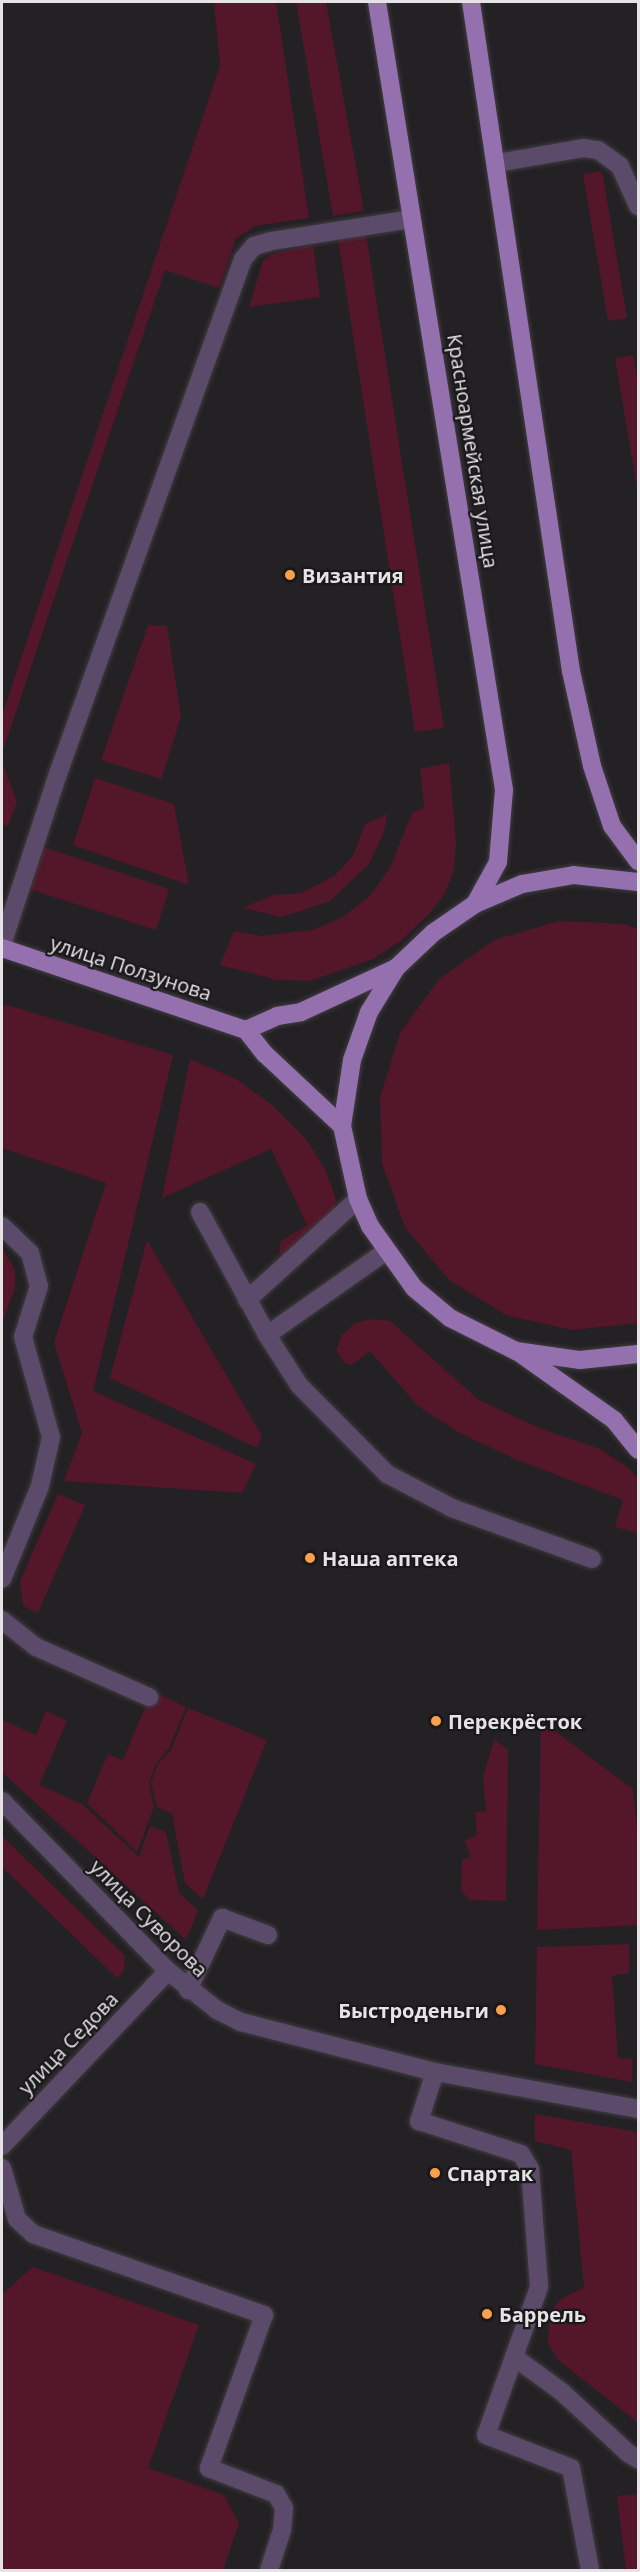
<!DOCTYPE html>
<meta charset="utf-8">
<style>
body{margin:0}
#map{position:relative;width:640px;height:2572px;overflow:hidden;background:#242124;font-family:"Open Sans",sans-serif}
div>[style]{position:absolute}
[style*='--x']{left:calc(var(--x)*1px);top:calc(var(--y)*1px);width:calc(var(--w)*1px);rotate:calc(var(--a)*1deg)}
.green>*{inset:0;background:#541629}
.roads{filter:drop-shadow(0 0 2px #3f3c3f) drop-shadow(0 0 2px #3f3c3f)}
.minor>*{height:18px;margin:-9px;padding:0 9px;transform-origin:9px;border-radius:9px;background:#5b4a69}
.major>*{height:18px;margin:-9px;padding:0 9px;transform-origin:9px;border-radius:9px;background:#9470af}
.dots>*{width:16px;height:16px;translate:-50% -50%;box-sizing:border-box;border:3px solid #1a181a;border-radius:50%}
span{translate:-50% -50%;white-space:nowrap;text-align:center;line-height:1.15;-webkit-text-stroke:4.5px #1a181a;paint-order:stroke}
.street-label{font-size:20px;color:#e5e3e5}
.poi-label{font-size:20px;color:#e5e3e5;font-weight:700}
.left{translate:0 -50%;text-align:left}
.right{translate:-100% -50%;text-align:right}
.frame{position:absolute;inset:0;border:3px solid #e5e3e5;pointer-events:none}
</style>
<div id="map">
<div class="green">
<div style="clip-path:polygon(214px 2px,276px 2px,309px 218px,255px 226px,236px 239px,219px 288px,165px 270px,2px 753px,2px 715px,220px 65px)"></div>
<div style="clip-path:polygon(296px 2px,326px 2px,364px 211px,333px 216px)"></div>
<div style="clip-path:polygon(602px 171px,627px 318px,608px 321px,583px 174px)"></div>
<div style="clip-path:polygon(366px 235px,444px 728px,415px 732px,338px 240px)"></div>
<div style="clip-path:polygon(313px 245px,320px 297px,249px 307px,263px 261px,272px 254px)"></div>
<div style="clip-path:polygon(633px 355px,638px 384px,638px 494px,615px 358px)"></div>
<div style="clip-path:polygon(148px 625px,167px 626px,181px 717px,161px 779px,101px 760px)"></div>
<div style="clip-path:polygon(2px 762px,17px 802px,8px 826px,2px 824px)"></div>
<div style="clip-path:polygon(449px 763px,456px 842px,454px 869px,445px 893px,430px 913px,402px 940px,373px 959px,310px 981px,277px 980px,220px 965px,234px 931px,261px 936px,312px 930px,341px 918px,369px 897px,390px 868px,412px 813px,424px 807px,420px 769px)"></div>
<div style="clip-path:polygon(95px 778px,174px 804px,189px 885px,73px 845px)"></div>
<div style="clip-path:polygon(387px 814px,384px 832px,369px 864px,330px 901px,282px 917px,243px 908px,273px 895px,301px 893px,334px 876px,353px 856px,365px 824px)"></div>
<div style="clip-path:polygon(37px 845px,169px 889px,156px 930px,23px 887px)"></div>
<div style="clip-path:polygon(559px 921px,625px 924px,638px 929px,638px 1323px,572px 1330px,506px 1315px,449px 1280px,405px 1227px,382px 1164px,380px 1097px,400px 1033px,439px 979px,494px 940px)"></div>
<div style="clip-path:polygon(7px 1005px,173px 1055px,93px 1391px,256px 1464px,242px 1493px,64px 1481px,82px 1433px,54px 1342px,106px 1183px,2px 1148px,2px 1007px)"></div>
<div style="clip-path:polygon(190px 1059px,236px 1079px,272px 1105px,306px 1139px,326px 1171px,336px 1199px,330px 1230px,317px 1250px,304px 1261px,292px 1261px,282px 1256px,279px 1250px,281px 1241px,307px 1225px,271px 1149px,162px 1198px)"></div>
<div style="clip-path:polygon(147px 1240px,262px 1436px,257px 1448px,110px 1378px)"></div>
<div style="clip-path:polygon(2px 1246px,15px 1271px,15px 1288px,2px 1324px)"></div>
<div style="clip-path:polygon(373px 1319px,390px 1321px,479px 1400px,544px 1430px,600px 1449px,630px 1469px,638px 1479px,638px 1533px,615px 1527px,623px 1500px,517px 1460px,458px 1432px,418px 1406px,370px 1351px,351px 1365px,344px 1363px,336px 1350px,342px 1335px,355px 1323px)"></div>
<div style="clip-path:polygon(58px 1494px,85px 1505px,38px 1613px,23px 1606px,20px 1581px)"></div>
<div style="clip-path:polygon(152px 1691px,186px 1707px,169px 1748px,155px 1765px,149px 1783px,154px 1807px,137px 1852px,87px 1803px,108px 1754px,123px 1760px)"></div>
<div style="clip-path:polygon(188px 1708px,267px 1740px,203px 1899px,185px 1883px,172px 1814px,157px 1807px,151px 1783px,157px 1765px,171px 1750px)"></div>
<div style="clip-path:polygon(46px 1711px,67px 1721px,39px 1785px,82px 1804px,139px 1857px,150px 1826px,166px 1832px,179px 1893px,198px 1910px,186px 1940px,2px 1772px,2px 1720px,36px 1735px)"></div>
<div style="clip-path:polygon(541px 1721px,633px 1789px,638px 1839px,638px 1925px,537px 1930px)"></div>
<div style="clip-path:polygon(494px 1740px,508px 1749px,506px 1901px,469px 1900px,461px 1890px,462px 1859px,471px 1858px,465px 1840px,477px 1835px,475px 1812px,486px 1811px,483px 1777px)"></div>
<div style="clip-path:polygon(2px 1836px,125px 1956px,124px 1971px,117px 1978px,2px 1867px)"></div>
<div style="clip-path:polygon(629px 1944px,629px 1973px,612px 1976px,618px 2058px,633px 2059px,632px 2082px,535px 2064px,537px 1947px)"></div>
<div style="clip-path:polygon(535px 2114px,638px 2132px,638px 2423px,557px 2359px,548px 2343px,550px 2313px,561px 2299px,584px 2287px,571px 2150px,535px 2141px)"></div>
<div style="clip-path:polygon(33px 2267px,199px 2325px,148px 2468px,224px 2495px,239px 2523px,223px 2570px,2px 2570px,2px 2294px)"></div>
<div style="clip-path:polygon(638px 2494px,638px 2570px,626px 2570px,617px 2496px)"></div>
</div>
<div class="roads">
<div class="minor">
<div style="--x:497;--y:163;--w:87;--a:-9.9"></div>
<div style="--x:583;--y:148;--w:15;--a:8"></div>
<div style="--x:598;--y:150;--w:27;--a:36"></div>
<div style="--x:620;--y:166;--w:44;--a:65.8"></div>
<div style="--x:2;--y:945;--w:183;--a:-71.9"></div>
<div style="--x:59;--y:771;--w:544;--a:-70.23"></div>
<div style="--x:243;--y:259;--w:17;--a:-50"></div>
<div style="--x:254;--y:246;--w:19;--a:-16"></div>
<div style="--x:272;--y:241;--w:141;--a:-9"></div>
<div style="--x:200;--y:1212;--w:140;--a:61.4"></div>
<div style="--x:267;--y:1335;--w:59;--a:57.4"></div>
<div style="--x:299;--y:1385;--w:125;--a:45.3"></div>
<div style="--x:387;--y:1474;--w:73;--a:27.6"></div>
<div style="--x:452;--y:1508;--w:149;--a:20"></div>
<div style="--x:2;--y:1226;--w:39;--a:44"></div>
<div style="--x:30;--y:1253;--w:34;--a:75"></div>
<div style="--x:39;--y:1286;--w:53;--a:107.4"></div>
<div style="--x:23;--y:1337;--w:104;--a:74.4"></div>
<div style="--x:51;--y:1437;--w:50;--a:102.7"></div>
<div style="--x:40;--y:1486;--w:100;--a:112.2"></div>
<div style="--x:247;--y:1300;--w:150;--a:-42.3"></div>
<div style="--x:267;--y:1335;--w:144;--a:-35.1"></div>
<div style="--x:2;--y:1620;--w:43;--a:38.5"></div>
<div style="--x:36;--y:1647;--w:124;--a:23.9"></div>
<div style="--x:2;--y:1801;--w:238;--a:45.7"></div>
<div style="--x:168;--y:1971;--w:63;--a:38.5"></div>
<div style="--x:217;--y:2010;--w:27;--a:27"></div>
<div style="--x:241;--y:2022;--w:200;--a:14.5"></div>
<div style="--x:435;--y:2072;--w:206;--a:10.3"></div>
<div style="--x:188;--y:1990;--w:80;--a:-64.7"></div>
<div style="--x:222;--y:1918;--w:49;--a:20.3"></div>
<div style="--x:435;--y:2072;--w:52;--a:108.1"></div>
<div style="--x:419;--y:2121;--w:107;--a:17.9"></div>
<div style="--x:521;--y:2154;--w:17;--a:59"></div>
<div style="--x:530;--y:2169;--w:118;--a:85.6"></div>
<div style="--x:539;--y:2287;--w:157;--a:109.7"></div>
<div style="--x:486;--y:2435;--w:91;--a:21.2"></div>
<div style="--x:571;--y:2468;--w:104;--a:79.4"></div>
<div style="--x:2;--y:2146;--w:241;--a:-46.5"></div>
<div style="--x:2;--y:2168;--w:53;--a:73.6"></div>
<div style="--x:17;--y:2219;--w:22;--a:43"></div>
<div style="--x:33;--y:2234;--w:245;--a:19.3"></div>
<div style="--x:264;--y:2315;--w:163;--a:109.8"></div>
<div style="--x:209;--y:2468;--w:72;--a:21.2"></div>
<div style="--x:276;--y:2494;--w:16;--a:60"></div>
<div style="--x:284;--y:2508;--w:22;--a:95"></div>
<div style="--x:282;--y:2530;--w:42;--a:108"></div>
<div style="--x:514;--y:2357;--w:59;--a:36.1"></div>
<div style="--x:562;--y:2392;--w:90;--a:42.7"></div>
<div style="--x:628;--y:2453;--w:12;--a:31"></div>
</div>
<div class="major">
<div style="--x:377;--y:2;--w:798;--a:80.84"></div>
<div style="--x:504;--y:790;--w:72;--a:94.8"></div>
<div style="--x:498;--y:862;--w:48;--a:118.7"></div>
<div style="--x:471;--y:2;--w:676;--a:81.5"></div>
<div style="--x:571;--y:671;--w:97;--a:77.5"></div>
<div style="--x:592;--y:766;--w:63;--a:71.6"></div>
<div style="--x:612;--y:826;--w:44;--a:53.4"></div>
<div style="--x:638;--y:882;--w:64;--a:-173.8"></div>
<div style="--x:574;--y:875;--w:53;--a:170.2"></div>
<div style="--x:522;--y:884;--w:51;--a:156.9"></div>
<div style="--x:475;--y:904;--w:51;--a:145.4"></div>
<div style="--x:433;--y:933;--w:51;--a:136.6"></div>
<div style="--x:396;--y:968;--w:52;--a:121.5"></div>
<div style="--x:369;--y:1012;--w:51;--a:109.5"></div>
<div style="--x:352;--y:1060;--w:67;--a:98.6"></div>
<div style="--x:342;--y:1126;--w:75;--a:77.6"></div>
<div style="--x:358;--y:1199;--w:30;--a:66"></div>
<div style="--x:370;--y:1226;--w:76;--a:54.6"></div>
<div style="--x:414;--y:1288;--w:47;--a:39.8"></div>
<div style="--x:450;--y:1318;--w:74;--a:26.6"></div>
<div style="--x:516;--y:1351;--w:65;--a:8"></div>
<div style="--x:580;--y:1360;--w:58;--a:-5.9"></div>
<div style="--x:2;--y:948;--w:257;--a:18.6"></div>
<div style="--x:246;--y:1030;--w:31;--a:52"></div>
<div style="--x:265;--y:1054;--w:105;--a:43.1"></div>
<div style="--x:246;--y:1030;--w:34;--a:-24"></div>
<div style="--x:277;--y:1016;--w:24;--a:-9"></div>
<div style="--x:301;--y:1012;--w:105;--a:-24.9"></div>
<div style="--x:518;--y:1352;--w:118;--a:35.3"></div>
<div style="--x:614;--y:1420;--w:38;--a:51"></div>
</div>
</div>
<div class="dots">
<div style="left:290px;top:575px;background:#f9a04c"></div>
<div style="left:310px;top:1558px;background:#f9a04c"></div>
<div style="left:436px;top:1721px;background:#f9a04c"></div>
<div style="left:501px;top:2010px;background:#f9a04c"></div>
<div style="left:435px;top:2173px;background:#f9a04c"></div>
<div style="left:487px;top:2314px;background:#f9a04c"></div>
</div>
<div class="street-label">
<span style="left:473px;top:451px;rotate:81deg">Красноармейская улица</span>
<span style="left:131px;top:968px;rotate:18deg">улица Ползунова</span>
<span style="left:149px;top:1918px;rotate:45deg">улица Суворова</span>
<span style="left:68px;top:2043px;rotate:-46deg">улица Седова</span>
</div>
<div class="poi-label">
<span class="left" style="left:302px;top:575px">Византия</span>
<span class="left" style="left:322px;top:1558px">Наша аптека</span>
<span class="left" style="left:448px;top:1721px">Перекрёсток</span>
<span class="right" style="left:489px;top:2010px">Быстроденьги</span>
<span class="left" style="left:447px;top:2173px">Спартак</span>
<span class="left" style="left:499px;top:2314px">Баррель</span>
</div>
<div class="frame"></div>
</div>
